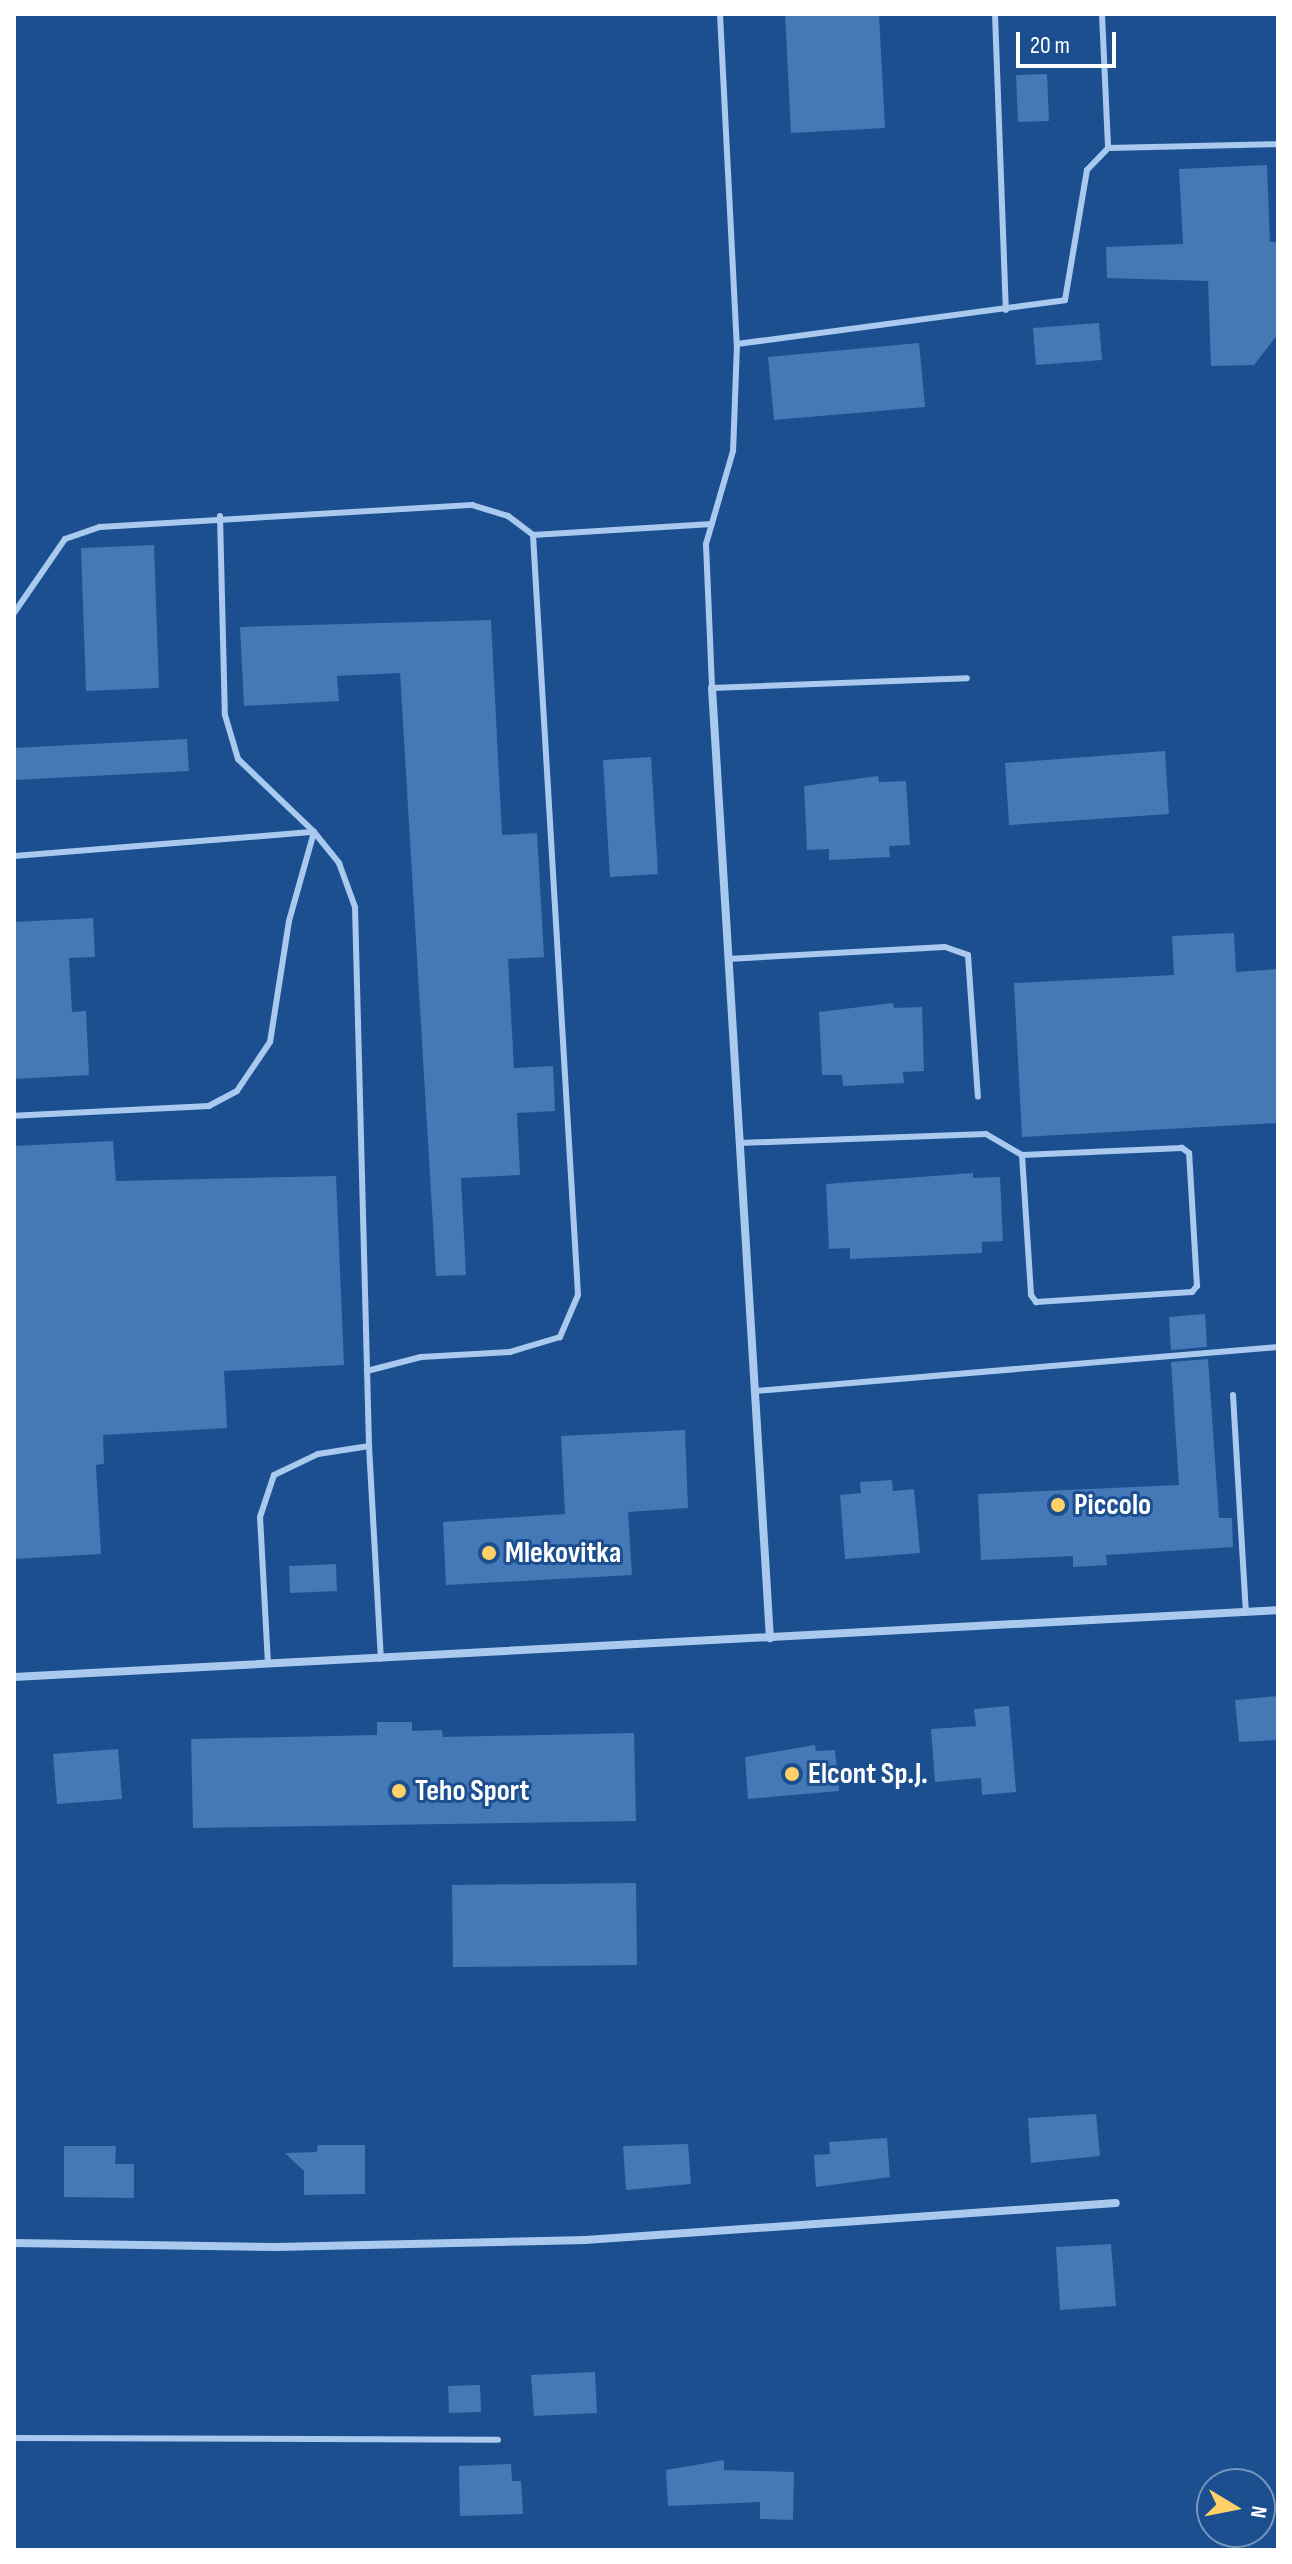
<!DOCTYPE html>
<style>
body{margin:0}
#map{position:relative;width:1292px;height:2564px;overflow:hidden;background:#1b4f8f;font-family:"Sofia Sans Condensed",sans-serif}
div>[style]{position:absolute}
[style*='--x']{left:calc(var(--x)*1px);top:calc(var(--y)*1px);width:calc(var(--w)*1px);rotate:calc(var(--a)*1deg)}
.building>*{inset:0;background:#4478b7}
.lane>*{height:6px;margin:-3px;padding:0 3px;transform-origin:3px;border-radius:3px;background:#a9c9ee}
.street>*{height:8px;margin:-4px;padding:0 4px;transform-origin:4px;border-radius:4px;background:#a9c9ee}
.dots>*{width:22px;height:22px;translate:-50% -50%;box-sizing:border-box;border:4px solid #1b4f8f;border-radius:50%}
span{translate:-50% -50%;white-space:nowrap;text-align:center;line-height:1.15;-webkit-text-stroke:6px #1b4f8f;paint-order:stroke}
.poi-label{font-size:30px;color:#fff;font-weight:700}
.left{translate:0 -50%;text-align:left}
.frame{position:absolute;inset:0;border:16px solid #fff;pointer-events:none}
.north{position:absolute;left:1196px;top:2468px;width:80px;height:80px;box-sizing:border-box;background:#1b4f8f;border:2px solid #7695bc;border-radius:50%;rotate:100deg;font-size:22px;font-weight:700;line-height:32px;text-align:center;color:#fff}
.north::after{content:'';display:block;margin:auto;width:28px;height:36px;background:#ffd166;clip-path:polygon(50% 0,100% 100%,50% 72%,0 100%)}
.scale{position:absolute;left:1016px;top:32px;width:100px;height:36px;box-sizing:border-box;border:4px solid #fff;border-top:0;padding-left:10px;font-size:24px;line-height:28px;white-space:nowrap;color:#fff;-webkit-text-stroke:6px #1b4f8f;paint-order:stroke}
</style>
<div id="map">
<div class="building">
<div style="clip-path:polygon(785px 14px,879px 14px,885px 128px,791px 133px)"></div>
<div style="clip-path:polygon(1047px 74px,1049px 121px,1018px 122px,1016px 75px)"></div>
<div style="clip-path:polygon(1267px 165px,1270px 242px,1278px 242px,1278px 334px,1254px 365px,1211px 366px,1208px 281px,1107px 278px,1106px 247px,1183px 244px,1179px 169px)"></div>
<div style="clip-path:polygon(1099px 323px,1102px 360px,1036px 365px,1033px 328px)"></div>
<div style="clip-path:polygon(919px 343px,925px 407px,774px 420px,768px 357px)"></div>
<div style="clip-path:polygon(154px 545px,159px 688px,86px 691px,81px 548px)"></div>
<div style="clip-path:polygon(491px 620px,502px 835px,537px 833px,544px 957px,508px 959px,514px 1068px,553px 1066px,555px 1111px,517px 1113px,520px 1175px,461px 1178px,466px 1275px,436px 1276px,400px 673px,337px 676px,339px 701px,244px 706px,240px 627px)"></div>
<div style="clip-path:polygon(187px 739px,189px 771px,14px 780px,14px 748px)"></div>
<div style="clip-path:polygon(1165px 751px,1169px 814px,1009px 825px,1005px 763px)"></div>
<div style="clip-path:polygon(651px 757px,658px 874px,610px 877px,603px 760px)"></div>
<div style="clip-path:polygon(878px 776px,879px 782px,906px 781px,910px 845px,889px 846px,890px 857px,829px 860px,829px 849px,807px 850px,804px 786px)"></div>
<div style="clip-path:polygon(93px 918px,95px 957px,69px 958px,72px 1012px,86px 1011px,89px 1075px,14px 1079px,14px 922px)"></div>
<div style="clip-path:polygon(1234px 933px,1236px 972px,1278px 969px,1278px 1123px,1022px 1137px,1014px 983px,1174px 975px,1172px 936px)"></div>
<div style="clip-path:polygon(893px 1003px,894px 1008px,922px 1007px,924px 1071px,903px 1072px,904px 1083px,843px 1086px,842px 1075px,822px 1075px,819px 1012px)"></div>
<div style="clip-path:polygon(113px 1141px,116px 1181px,336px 1176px,344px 1365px,224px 1371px,227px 1428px,103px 1435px,104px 1464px,96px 1465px,101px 1554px,14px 1559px,14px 1146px)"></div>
<div style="clip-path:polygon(973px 1173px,973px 1178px,1000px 1177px,1003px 1241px,982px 1242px,982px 1253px,850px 1259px,850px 1248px,829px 1249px,826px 1184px)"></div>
<div style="clip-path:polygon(1205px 1314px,1207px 1347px,1171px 1350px,1169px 1317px)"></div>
<div style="clip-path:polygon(1208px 1359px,1219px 1518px,1232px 1518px,1233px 1547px,1106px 1555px,1107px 1565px,1073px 1567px,1073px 1556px,981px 1560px,978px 1494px,1179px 1485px,1171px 1362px)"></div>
<div style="clip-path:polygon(685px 1430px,688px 1508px,628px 1512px,632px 1575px,446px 1585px,443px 1522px,565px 1514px,561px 1436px)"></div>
<div style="clip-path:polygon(892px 1480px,893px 1491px,914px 1489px,920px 1553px,845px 1559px,840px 1495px,861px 1493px,860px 1482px)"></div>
<div style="clip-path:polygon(336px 1564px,337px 1591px,290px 1593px,289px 1566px)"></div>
<div style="clip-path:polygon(1278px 1696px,1278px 1740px,1239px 1742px,1235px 1700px)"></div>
<div style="clip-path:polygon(1009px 1706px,1016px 1792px,982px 1795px,981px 1778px,935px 1782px,931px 1729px,976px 1726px,974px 1709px)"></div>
<div style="clip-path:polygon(377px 1722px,412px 1722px,412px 1731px,442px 1730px,443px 1737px,634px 1733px,636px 1821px,193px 1828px,191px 1739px,377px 1735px)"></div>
<div style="clip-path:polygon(815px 1745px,816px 1751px,835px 1750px,839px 1791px,748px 1799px,745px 1757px)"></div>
<div style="clip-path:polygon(118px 1749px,122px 1799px,57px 1804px,53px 1754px)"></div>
<div style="clip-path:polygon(636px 1883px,637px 1965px,453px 1967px,452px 1885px)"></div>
<div style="clip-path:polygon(1096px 2114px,1100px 2156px,1031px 2163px,1028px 2118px)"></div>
<div style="clip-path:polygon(887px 2138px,890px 2177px,816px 2187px,814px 2155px,830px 2154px,829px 2142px)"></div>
<div style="clip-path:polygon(688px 2144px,691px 2184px,626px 2190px,623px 2146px)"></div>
<div style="clip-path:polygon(318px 2145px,365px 2145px,365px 2194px,304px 2195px,304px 2171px,285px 2153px,317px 2152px)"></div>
<div style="clip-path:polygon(64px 2146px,116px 2146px,115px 2164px,134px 2164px,134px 2198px,64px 2197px)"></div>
<div style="clip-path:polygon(1111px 2244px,1116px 2306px,1060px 2310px,1056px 2247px)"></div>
<div style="clip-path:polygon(595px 2372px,597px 2413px,534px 2416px,531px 2375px)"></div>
<div style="clip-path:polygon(480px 2385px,481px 2412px,449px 2413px,448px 2386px)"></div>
<div style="clip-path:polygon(724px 2460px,724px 2470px,794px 2472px,793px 2520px,760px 2519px,760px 2502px,668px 2506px,666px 2470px)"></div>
<div style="clip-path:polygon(511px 2464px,512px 2481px,521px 2481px,523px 2514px,460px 2516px,459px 2466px)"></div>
</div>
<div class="lane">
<div style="--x:720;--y:14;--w:330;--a:87.1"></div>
<div style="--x:737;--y:344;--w:107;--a:92.1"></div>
<div style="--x:733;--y:451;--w:97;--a:106.2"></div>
<div style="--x:706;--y:544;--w:144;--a:87.6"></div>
<div style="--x:712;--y:688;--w:255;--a:-2.2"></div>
<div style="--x:995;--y:14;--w:296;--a:87.9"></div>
<div style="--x:1102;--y:14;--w:134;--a:87.4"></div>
<div style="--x:737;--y:344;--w:331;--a:-7.6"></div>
<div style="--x:1065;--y:300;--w:132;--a:-80.4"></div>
<div style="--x:1087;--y:170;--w:30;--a:-46"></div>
<div style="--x:1108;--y:148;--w:170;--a:-1.3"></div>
<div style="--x:220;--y:516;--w:199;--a:88.6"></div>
<div style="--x:225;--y:715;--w:46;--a:73.5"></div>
<div style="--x:238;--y:759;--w:105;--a:43.8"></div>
<div style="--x:314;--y:832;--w:40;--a:51"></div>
<div style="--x:339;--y:863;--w:47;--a:70"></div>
<div style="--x:355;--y:907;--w:539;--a:88.51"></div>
<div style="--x:369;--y:1446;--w:213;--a:86.8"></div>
<div style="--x:533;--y:535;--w:179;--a:-3.5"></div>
<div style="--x:14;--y:613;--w:90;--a:-55.4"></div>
<div style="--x:65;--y:539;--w:37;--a:-19"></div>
<div style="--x:100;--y:527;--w:373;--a:-3.4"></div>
<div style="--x:472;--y:505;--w:38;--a:17"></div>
<div style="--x:508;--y:516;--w:31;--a:37"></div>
<div style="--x:533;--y:535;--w:761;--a:86.61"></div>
<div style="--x:578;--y:1295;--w:46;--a:113.2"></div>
<div style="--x:560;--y:1337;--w:52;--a:163.3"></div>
<div style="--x:510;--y:1352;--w:89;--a:176.8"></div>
<div style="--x:421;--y:1357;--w:56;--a:165.5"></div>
<div style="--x:14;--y:856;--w:301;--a:-4.6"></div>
<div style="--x:314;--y:832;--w:92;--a:105.7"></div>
<div style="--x:289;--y:921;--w:122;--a:98.9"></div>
<div style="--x:270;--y:1042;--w:59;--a:124"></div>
<div style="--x:237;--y:1091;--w:32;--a:152"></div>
<div style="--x:209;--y:1106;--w:195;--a:177.1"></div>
<div style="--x:728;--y:959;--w:217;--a:-3.2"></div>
<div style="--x:945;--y:947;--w:24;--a:19"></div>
<div style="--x:968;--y:955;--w:142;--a:86"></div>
<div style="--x:740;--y:1143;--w:246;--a:-2.1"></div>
<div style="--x:986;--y:1134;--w:42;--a:30.3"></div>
<div style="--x:1022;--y:1155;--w:140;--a:86.3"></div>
<div style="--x:1031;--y:1295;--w:9;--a:54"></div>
<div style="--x:1036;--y:1302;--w:156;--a:-3.7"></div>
<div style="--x:1192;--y:1292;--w:8;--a:-50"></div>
<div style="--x:1197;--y:1286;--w:133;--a:-93.4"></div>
<div style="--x:1189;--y:1153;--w:9;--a:-144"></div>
<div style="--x:1182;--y:1148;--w:160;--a:177.5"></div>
<div style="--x:755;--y:1391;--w:525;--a:-4.81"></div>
<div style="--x:1233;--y:1395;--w:218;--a:86.6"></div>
<div style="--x:268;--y:1664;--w:147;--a:-93.1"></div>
<div style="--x:260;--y:1517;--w:44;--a:-71.6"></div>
<div style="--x:274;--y:1475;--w:49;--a:-25.5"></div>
<div style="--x:318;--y:1454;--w:52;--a:-8.9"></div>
<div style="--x:14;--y:2438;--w:484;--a:0.2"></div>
</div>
<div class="street">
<div style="--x:712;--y:688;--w:952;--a:86.51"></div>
<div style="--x:14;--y:1677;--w:1266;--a:-3.03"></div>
<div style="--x:14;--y:2243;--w:262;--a:0.9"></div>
<div style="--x:276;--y:2247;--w:309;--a:-1.3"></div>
<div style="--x:585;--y:2240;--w:532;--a:-3.99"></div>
</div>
<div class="dots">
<div style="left:1058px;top:1505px;background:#ffd166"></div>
<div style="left:489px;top:1553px;background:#ffd166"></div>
<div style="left:792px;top:1774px;background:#ffd166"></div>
<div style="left:399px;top:1791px;background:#ffd166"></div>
</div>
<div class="poi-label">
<span class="left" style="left:1074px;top:1505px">Piccolo</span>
<span class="left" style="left:505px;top:1553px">Mlekovitka</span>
<span class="left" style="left:808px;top:1774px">Elcont Sp.J.</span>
<span class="left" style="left:415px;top:1791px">Teho Sport</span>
</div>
<div class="frame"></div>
<div class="north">N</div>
<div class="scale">20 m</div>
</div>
